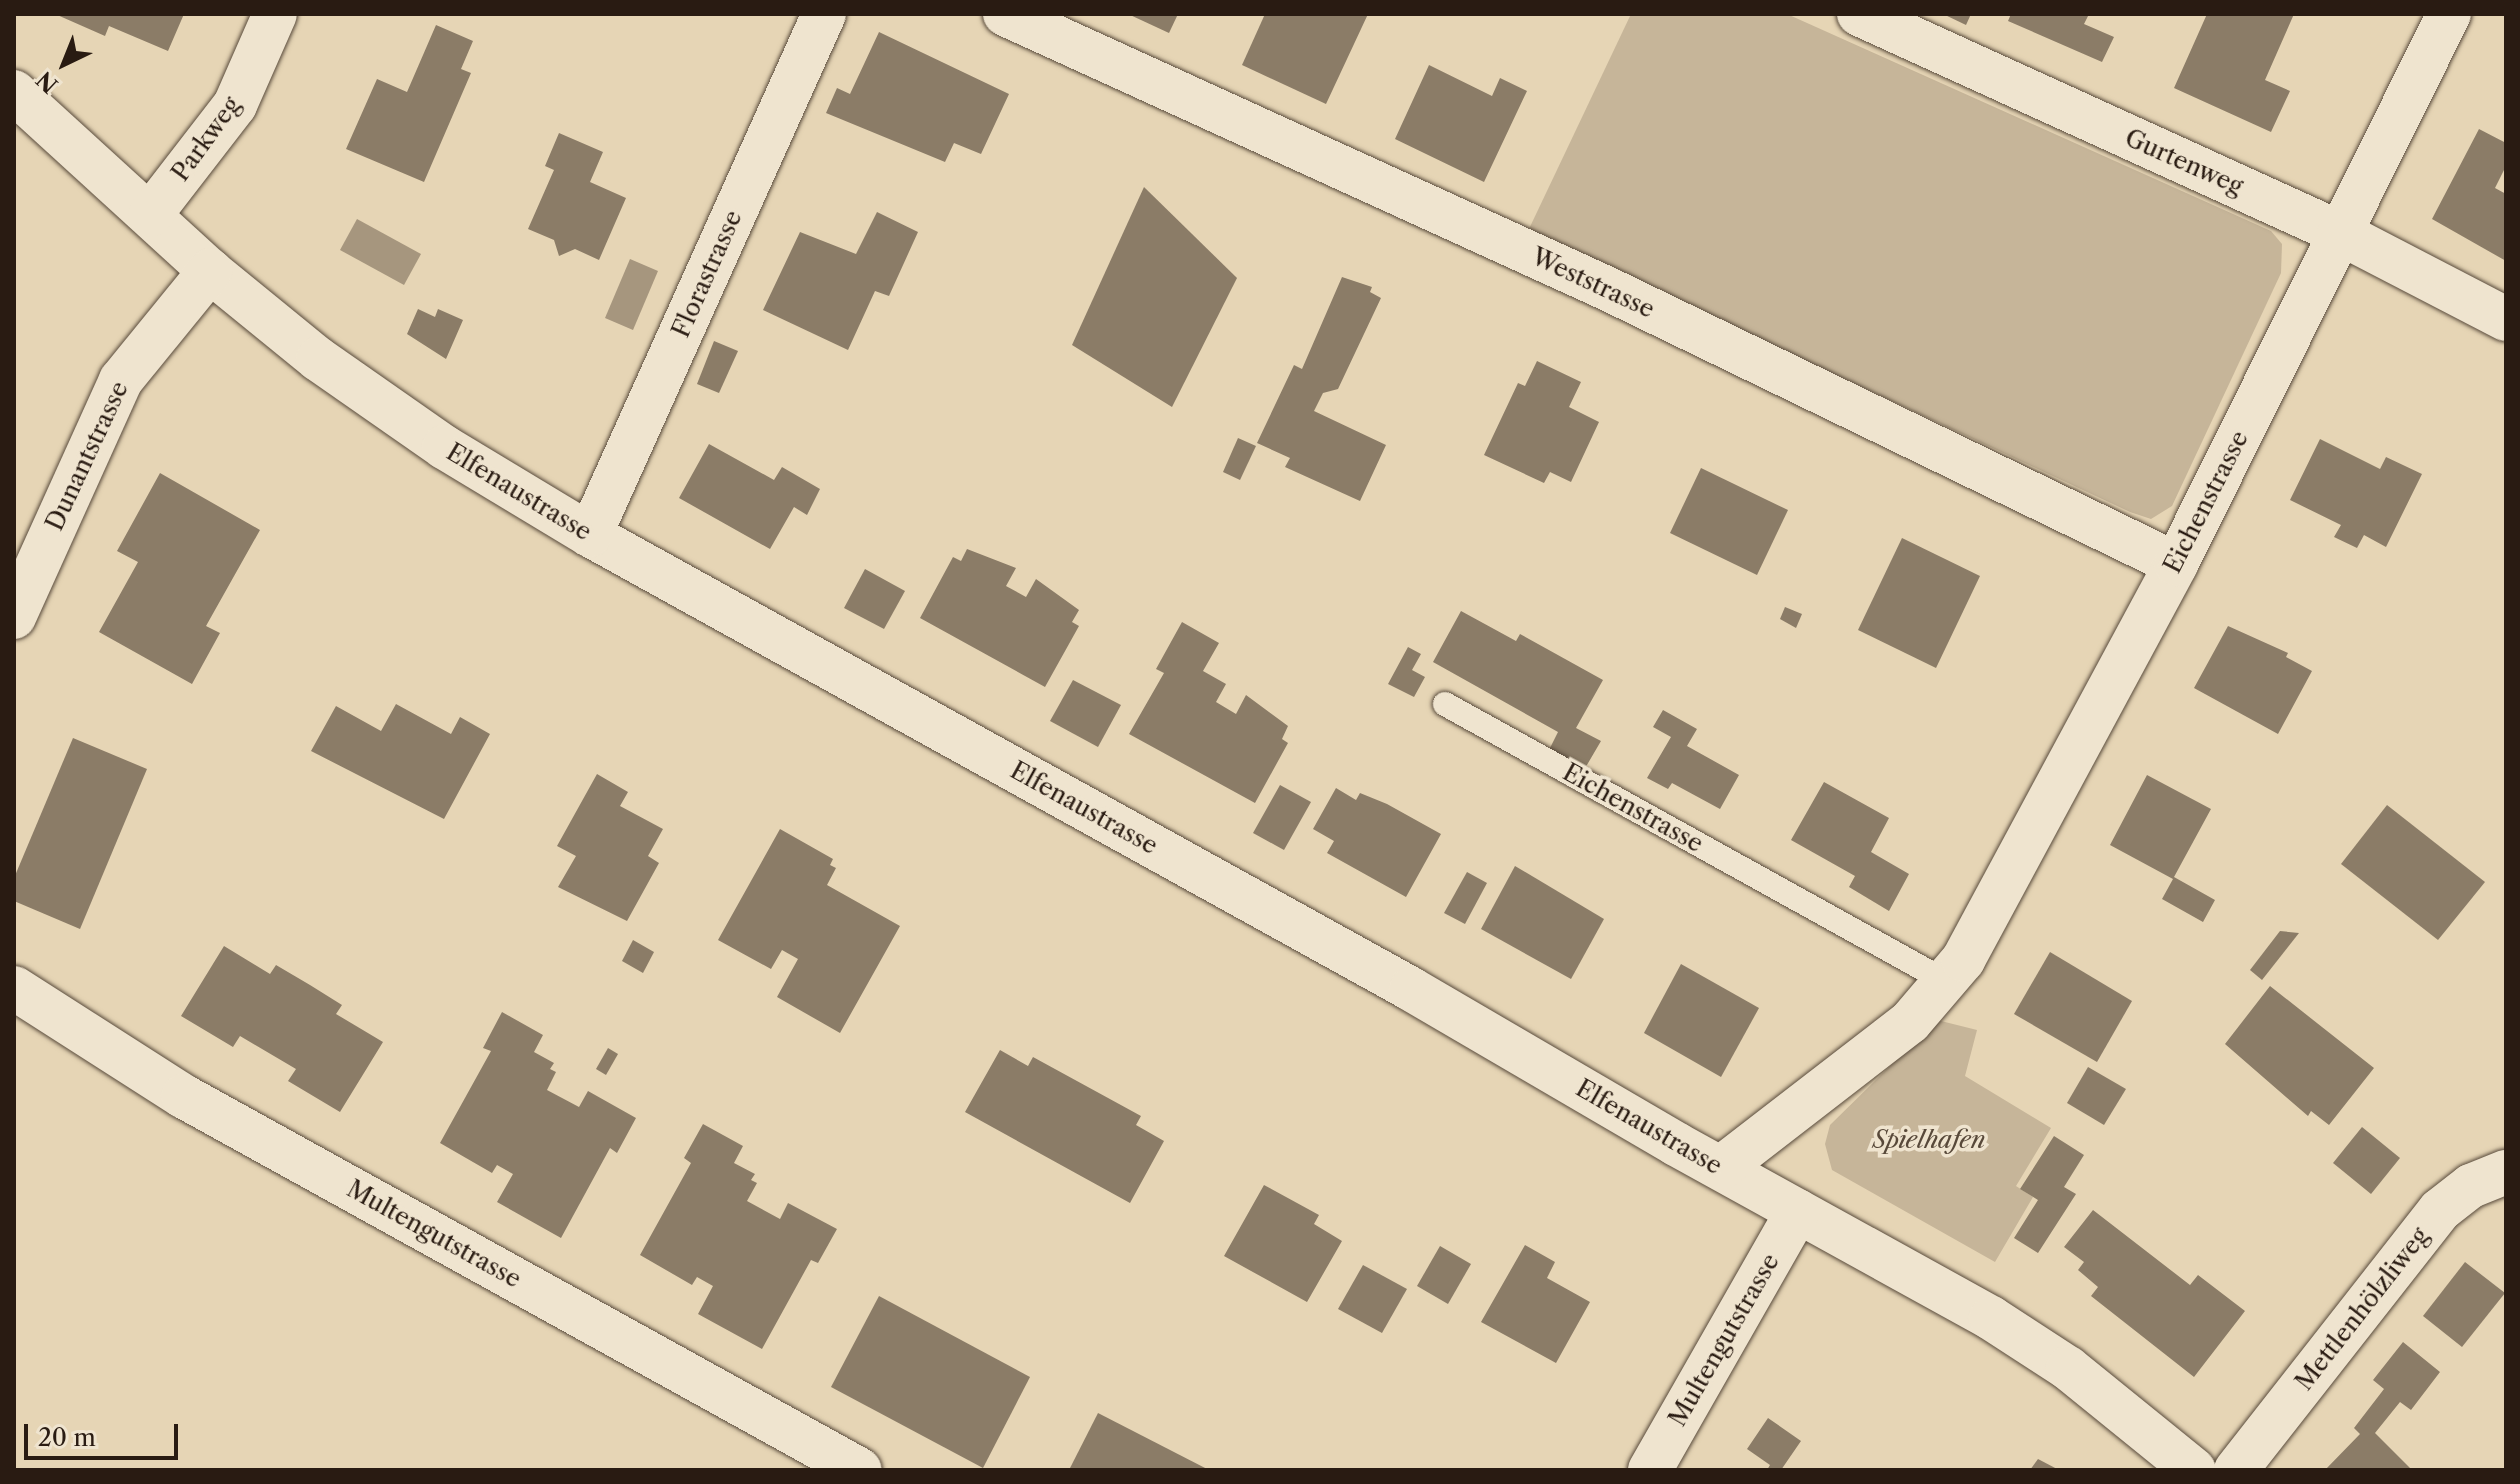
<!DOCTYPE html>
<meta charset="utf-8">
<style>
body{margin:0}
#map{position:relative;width:2520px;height:1484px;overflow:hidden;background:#e6d5b5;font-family:"Libre Caslon Text",serif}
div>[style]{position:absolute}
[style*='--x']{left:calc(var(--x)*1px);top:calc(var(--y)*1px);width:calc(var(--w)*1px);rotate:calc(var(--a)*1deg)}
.green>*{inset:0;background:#c6b599}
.water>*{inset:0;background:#a6967e}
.building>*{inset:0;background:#8b7c67}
.roads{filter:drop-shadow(0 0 2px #584a3b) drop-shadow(0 0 2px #584a3b)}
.service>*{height:24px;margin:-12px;padding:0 12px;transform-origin:12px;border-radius:12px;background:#efe4cf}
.minor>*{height:44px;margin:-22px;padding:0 22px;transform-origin:22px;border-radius:22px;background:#efe4cf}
span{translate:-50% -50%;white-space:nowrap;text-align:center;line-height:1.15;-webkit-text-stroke:7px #efe4cf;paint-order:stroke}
.street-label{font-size:24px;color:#291b12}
.park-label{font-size:24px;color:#58493a;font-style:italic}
.frame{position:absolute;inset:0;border:16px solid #291b12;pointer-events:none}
.north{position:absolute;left:24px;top:24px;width:80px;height:80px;-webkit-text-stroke:6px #efe4cf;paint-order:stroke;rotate:223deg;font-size:22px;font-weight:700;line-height:32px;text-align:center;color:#291b12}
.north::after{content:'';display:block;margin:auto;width:28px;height:36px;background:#291b12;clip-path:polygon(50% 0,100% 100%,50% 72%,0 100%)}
.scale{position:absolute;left:24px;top:1424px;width:154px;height:36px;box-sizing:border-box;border:4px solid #291b12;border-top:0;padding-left:10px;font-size:24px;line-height:28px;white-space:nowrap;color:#291b12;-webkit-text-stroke:6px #efe4cf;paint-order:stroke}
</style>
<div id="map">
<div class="green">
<div style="clip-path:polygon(1631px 14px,1787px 14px,2271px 231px,2282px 244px,2281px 273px,2172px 506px,2151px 519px,2130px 512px,1528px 231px)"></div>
<div style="clip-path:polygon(1937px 1020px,1977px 1030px,1965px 1076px,2051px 1128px,2016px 1186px,2033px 1197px,1995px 1262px,1832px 1170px,1825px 1144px,1830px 1125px)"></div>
</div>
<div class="water">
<div style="clip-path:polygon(357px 219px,421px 254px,404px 285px,340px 250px)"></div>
<div style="clip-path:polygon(630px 259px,658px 271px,633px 330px,605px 318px)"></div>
</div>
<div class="building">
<div style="clip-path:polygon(55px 14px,184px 14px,168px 51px,109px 26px,105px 36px)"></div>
<div style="clip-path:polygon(1128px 14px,1178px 14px,1169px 33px)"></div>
<div style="clip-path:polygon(1265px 14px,1368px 14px,1326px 104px,1242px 65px)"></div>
<div style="clip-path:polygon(1943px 14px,1971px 14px,1966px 25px)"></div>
<div style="clip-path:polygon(2011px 14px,2089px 14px,2084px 24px,2114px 37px,2102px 62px,2008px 21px)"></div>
<div style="clip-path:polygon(2207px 14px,2294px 14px,2265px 80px,2290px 91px,2271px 132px,2174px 88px)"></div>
<div style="clip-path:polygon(436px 25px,473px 41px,461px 69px,471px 73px,424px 182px,346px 149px,377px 79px,407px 92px)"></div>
<div style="clip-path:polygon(879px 32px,1009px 94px,981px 154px,954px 143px,945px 162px,826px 113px,837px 88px,850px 94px)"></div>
<div style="clip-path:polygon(1429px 65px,1492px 96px,1500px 78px,1527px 91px,1484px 182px,1395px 139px)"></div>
<div style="clip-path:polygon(2479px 129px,2506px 143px,2506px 166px,2495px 188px,2506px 194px,2506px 261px,2432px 219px)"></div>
<div style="clip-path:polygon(559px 133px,603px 152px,590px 182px,626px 198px,599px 260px,575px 249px,559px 256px,554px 240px,528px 229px,554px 170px,545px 166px)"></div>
<div style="clip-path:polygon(1144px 187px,1237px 278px,1172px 407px,1072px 345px)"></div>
<div style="clip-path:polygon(877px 212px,918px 232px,889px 296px,875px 291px,848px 350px,763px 310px,800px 232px,856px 254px)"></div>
<div style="clip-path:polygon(1342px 277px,1372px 287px,1370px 292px,1381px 298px,1338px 389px,1323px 393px,1314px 411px,1386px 445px,1360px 501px,1285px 467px,1290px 458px,1257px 443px,1294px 365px,1302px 369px)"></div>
<div style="clip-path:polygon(418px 309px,435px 317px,438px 309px,463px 320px,446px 359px,407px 334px)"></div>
<div style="clip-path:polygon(714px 341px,738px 351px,719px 393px,697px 384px)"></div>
<div style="clip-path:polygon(1537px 361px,1581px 382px,1569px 407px,1599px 422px,1571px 482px,1550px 472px,1544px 483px,1484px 455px,1518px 383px,1525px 386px)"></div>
<div style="clip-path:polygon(1238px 438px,1256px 446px,1240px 480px,1223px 472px)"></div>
<div style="clip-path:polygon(2320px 439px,2380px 469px,2386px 457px,2422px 474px,2386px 547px,2364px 535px,2357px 548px,2334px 537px,2341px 525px,2290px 500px)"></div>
<div style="clip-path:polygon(709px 444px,774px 480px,782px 467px,820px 489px,807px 515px,794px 507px,770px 549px,679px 498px)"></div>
<div style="clip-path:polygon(1701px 468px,1788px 510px,1757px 575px,1670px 533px)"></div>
<div style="clip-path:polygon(160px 473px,260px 530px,206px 626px,220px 633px,192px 684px,99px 632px,138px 562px,117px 551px)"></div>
<div style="clip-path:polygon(1902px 538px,1980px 576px,1936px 668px,1858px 630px)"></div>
<div style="clip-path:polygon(967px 549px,1016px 568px,1006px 586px,1026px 597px,1036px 579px,1079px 610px,1072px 622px,1079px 626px,1045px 687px,920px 618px,953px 557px,961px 561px)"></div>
<div style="clip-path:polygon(865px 569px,905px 591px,884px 629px,844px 608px)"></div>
<div style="clip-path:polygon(1785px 607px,1802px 614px,1796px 628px,1780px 619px)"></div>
<div style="clip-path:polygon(1461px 611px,1516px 641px,1520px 634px,1603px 680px,1576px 728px,1601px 741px,1584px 770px,1549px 750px,1558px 732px,1433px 662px)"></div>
<div style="clip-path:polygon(1182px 622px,1219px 643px,1203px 671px,1226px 684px,1216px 702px,1236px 714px,1246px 695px,1288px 726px,1282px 739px,1288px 743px,1255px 803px,1129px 734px,1164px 673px,1156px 669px)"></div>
<div style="clip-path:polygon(2228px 626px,2288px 653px,2286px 657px,2312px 671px,2278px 734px,2194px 688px)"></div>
<div style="clip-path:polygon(1408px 647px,1421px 654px,1412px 670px,1425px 677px,1414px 697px,1388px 684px)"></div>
<div style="clip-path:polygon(1073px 680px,1121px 705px,1098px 747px,1050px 721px)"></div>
<div style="clip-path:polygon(396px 704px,451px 734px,460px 717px,490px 734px,444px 819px,311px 751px,336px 706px,381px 731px)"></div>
<div style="clip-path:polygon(1663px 710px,1697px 729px,1687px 746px,1739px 775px,1720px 809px,1672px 783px,1668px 789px,1647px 778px,1671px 737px,1653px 727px)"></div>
<div style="clip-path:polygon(73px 738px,147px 769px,80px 929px,14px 901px,14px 878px)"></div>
<div style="clip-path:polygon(597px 774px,628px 792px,620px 806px,663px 829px,648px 856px,659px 863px,627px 921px,558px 887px,576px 856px,557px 846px)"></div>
<div style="clip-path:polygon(2147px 775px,2211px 809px,2174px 877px,2215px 900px,2203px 922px,2162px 899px,2173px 879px,2110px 845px)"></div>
<div style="clip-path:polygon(1824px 782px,1889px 818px,1871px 852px,1909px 874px,1889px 911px,1849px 887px,1855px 876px,1791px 840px)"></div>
<div style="clip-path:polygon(1280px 785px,1311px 802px,1284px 850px,1253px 833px)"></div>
<div style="clip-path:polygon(1336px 788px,1356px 800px,1360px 793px,1387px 804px,1441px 834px,1406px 897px,1327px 853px,1334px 841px,1313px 829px)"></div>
<div style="clip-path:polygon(2387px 805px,2485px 882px,2438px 940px,2341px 864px)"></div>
<div style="clip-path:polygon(780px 829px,833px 859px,830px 865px,836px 868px,827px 885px,900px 926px,840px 1033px,777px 997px,798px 959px,782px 950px,771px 969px,718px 940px)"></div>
<div style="clip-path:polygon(1515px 866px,1604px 919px,1571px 979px,1481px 929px)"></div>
<div style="clip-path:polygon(1467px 872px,1487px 883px,1465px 924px,1444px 913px)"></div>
<div style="clip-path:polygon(2280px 931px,2299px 933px,2262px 980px,2250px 970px)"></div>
<div style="clip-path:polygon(633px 940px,654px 952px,643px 973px,622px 961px)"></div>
<div style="clip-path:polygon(224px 946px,270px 974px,276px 965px,310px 985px,342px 1005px,336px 1014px,383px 1042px,340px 1112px,288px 1081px,296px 1069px,240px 1036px,233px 1047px,181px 1016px)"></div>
<div style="clip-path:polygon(2050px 952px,2132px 1001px,2097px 1062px,2014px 1014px)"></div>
<div style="clip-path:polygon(1681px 964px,1759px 1008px,1721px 1077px,1644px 1033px)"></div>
<div style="clip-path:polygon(2270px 986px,2374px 1068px,2329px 1125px,2311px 1111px,2308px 1116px,2225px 1044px)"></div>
<div style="clip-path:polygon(502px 1012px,543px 1035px,534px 1052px,554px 1063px,550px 1069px,556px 1072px,547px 1090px,579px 1107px,588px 1091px,636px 1118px,617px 1153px,610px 1148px,561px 1238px,497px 1202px,513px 1174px,497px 1165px,492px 1173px,440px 1143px,491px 1051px,483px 1048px)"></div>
<div style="clip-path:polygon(608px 1048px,618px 1054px,606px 1075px,596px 1069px)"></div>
<div style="clip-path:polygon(1000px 1050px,1028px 1066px,1033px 1057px,1141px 1116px,1136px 1125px,1164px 1141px,1130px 1203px,965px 1112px)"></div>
<div style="clip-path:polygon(2088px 1067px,2126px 1089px,2104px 1125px,2067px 1103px)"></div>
<div style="clip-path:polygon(703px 1124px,743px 1146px,734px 1163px,755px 1174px,751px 1180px,757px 1183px,747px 1201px,780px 1219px,788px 1203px,837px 1229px,818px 1263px,811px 1260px,762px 1349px,698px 1314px,713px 1286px,697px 1277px,692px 1285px,640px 1255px,691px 1163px,684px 1158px)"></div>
<div style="clip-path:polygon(2362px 1127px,2400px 1158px,2371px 1194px,2333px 1163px)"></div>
<div style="clip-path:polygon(2054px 1136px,2084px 1155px,2064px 1187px,2076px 1194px,2038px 1253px,2014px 1238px,2038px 1200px,2020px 1189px)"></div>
<div style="clip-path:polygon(1264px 1185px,1319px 1215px,1314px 1224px,1342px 1241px,1307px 1302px,1224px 1256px)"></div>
<div style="clip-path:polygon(2093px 1210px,2190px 1285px,2198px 1275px,2245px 1311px,2194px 1377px,2091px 1296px,2098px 1287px,2078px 1270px,2084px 1262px,2064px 1247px)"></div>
<div style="clip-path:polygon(1525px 1245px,1555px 1262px,1547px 1278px,1590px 1302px,1556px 1363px,1481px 1322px)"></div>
<div style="clip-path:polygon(1440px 1246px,1471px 1264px,1448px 1304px,1417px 1286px)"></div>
<div style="clip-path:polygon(2465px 1262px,2505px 1293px,2462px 1347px,2423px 1316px)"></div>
<div style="clip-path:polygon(1363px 1265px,1407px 1289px,1382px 1333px,1338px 1309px)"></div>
<div style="clip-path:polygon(879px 1296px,1030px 1377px,983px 1468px,831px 1387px)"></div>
<div style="clip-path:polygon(2403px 1342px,2440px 1372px,2411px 1410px,2400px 1402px,2375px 1433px,2412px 1470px,2325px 1470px,2360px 1434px,2354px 1428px,2384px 1389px,2373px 1380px)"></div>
<div style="clip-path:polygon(1098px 1413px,1209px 1470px,1069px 1470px)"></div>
<div style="clip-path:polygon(1768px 1418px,1801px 1441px,1781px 1470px,1767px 1470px,1770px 1465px,1747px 1449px)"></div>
<div style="clip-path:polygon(2038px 1459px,2059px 1470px,2030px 1470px)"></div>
</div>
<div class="roads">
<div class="service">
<div style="--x:1445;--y:704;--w:574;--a:28.98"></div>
</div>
<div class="minor">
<div style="--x:1005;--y:14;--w:661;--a:24.51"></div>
<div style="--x:1606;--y:288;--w:633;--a:25.84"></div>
<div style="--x:1859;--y:14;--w:529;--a:24.48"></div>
<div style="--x:2340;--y:233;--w:187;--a:27.4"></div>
<div style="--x:14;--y:92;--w:265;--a:42.4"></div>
<div style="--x:210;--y:271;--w:139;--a:39.2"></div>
<div style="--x:318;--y:359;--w:154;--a:34.9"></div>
<div style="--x:444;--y:447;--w:170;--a:31.1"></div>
<div style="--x:590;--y:535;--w:938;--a:28.94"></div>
<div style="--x:1411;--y:989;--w:307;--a:30.3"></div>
<div style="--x:1676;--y:1144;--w:360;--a:28.9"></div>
<div style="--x:1991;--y:1318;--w:92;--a:33"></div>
<div style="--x:2068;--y:1368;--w:162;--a:39"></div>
<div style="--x:150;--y:215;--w:139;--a:-52.3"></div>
<div style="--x:235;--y:105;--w:99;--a:-66.3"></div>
<div style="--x:590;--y:535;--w:571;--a:-65.81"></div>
<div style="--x:14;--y:617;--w:260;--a:-65.7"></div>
<div style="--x:121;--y:380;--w:141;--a:-50.8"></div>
<div style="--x:14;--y:988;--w:201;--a:32.6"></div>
<div style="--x:183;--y:1096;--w:773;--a:28.92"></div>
<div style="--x:1721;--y:1168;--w:239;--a:-37.7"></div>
<div style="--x:1910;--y:1022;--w:82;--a:-49.5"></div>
<div style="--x:1963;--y:960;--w:450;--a:-61.7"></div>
<div style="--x:2176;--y:564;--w:614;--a:-63.6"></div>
<div style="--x:1650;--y:1470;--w:298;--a:-60.3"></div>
<div style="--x:2236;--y:1470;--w:330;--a:-51.9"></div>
<div style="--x:2440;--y:1210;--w:39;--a:-38"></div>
<div style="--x:2471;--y:1186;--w:38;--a:-22"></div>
</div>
</div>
<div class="street-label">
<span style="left:206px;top:139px;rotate:-54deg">Parkweg</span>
<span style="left:2184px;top:162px;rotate:24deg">Gurtenweg</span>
<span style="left:707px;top:274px;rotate:-66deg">Florastrasse</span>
<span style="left:1593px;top:283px;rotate:25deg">Weststrasse</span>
<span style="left:87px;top:456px;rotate:-65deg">Dunantstrasse</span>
<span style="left:519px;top:492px;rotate:31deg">Elfenaustrasse</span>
<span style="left:2206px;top:502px;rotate:-63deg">Eichenstrasse</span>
<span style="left:1084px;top:808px;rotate:29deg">Elfenaustrasse</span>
<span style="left:1633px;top:808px;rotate:29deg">Eichenstrasse</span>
<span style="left:1649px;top:1127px;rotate:30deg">Elfenaustrasse</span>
<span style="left:434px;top:1234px;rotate:29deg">Multengutstrasse</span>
<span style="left:2362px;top:1309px;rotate:-52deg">Mettlenhölzliweg</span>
<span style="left:1724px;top:1340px;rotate:-60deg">Multengutstrasse</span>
</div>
<div class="park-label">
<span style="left:1929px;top:1140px">Spielhafen</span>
</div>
<div class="frame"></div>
<div class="north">N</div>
<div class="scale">20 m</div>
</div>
